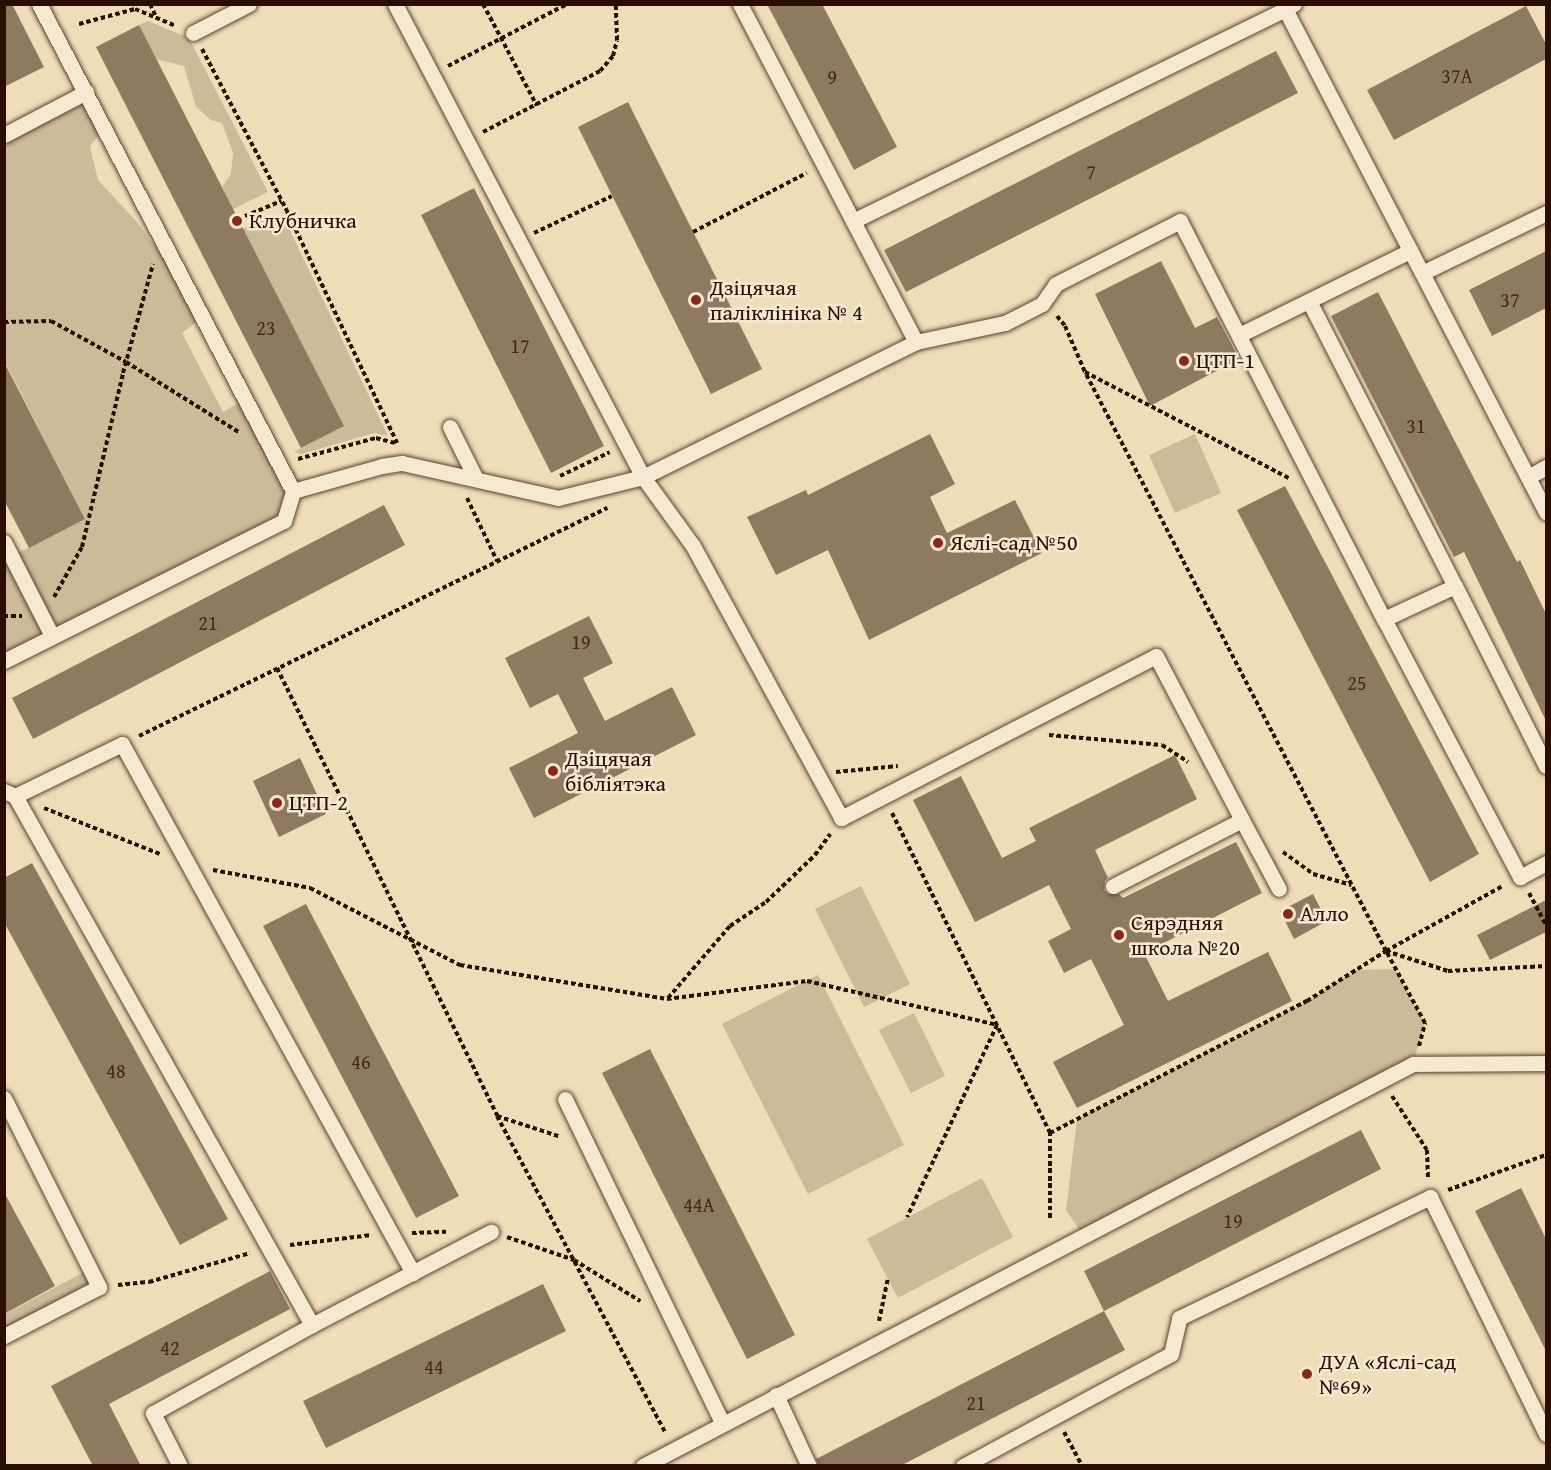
<!DOCTYPE html>
<meta charset="utf-8">
<style>
body{margin:0}
#map{position:relative;width:1551px;height:1470px;overflow:hidden;background:#eeddb7;font-family:"Gentium Book Plus",serif}
div>[style]{position:absolute}
[style*='--x']{left:calc(var(--x)*1px);top:calc(var(--y)*1px);width:calc(var(--w)*1px);rotate:calc(var(--a)*1deg)}
.green>*{inset:0;background:#cdba98}
.building>*{inset:0;background:#907a5f}
.path>*{height:4px;margin-top:-2px;transform-origin:0;background:repeating-linear-gradient(90deg,#2b0e00 0 4.5px,transparent 0 7.5px)}
.roads{filter:drop-shadow(0 0 2px #5c422e) drop-shadow(0 0 2px #5c422e)}
.service>*{height:15px;margin:-7.5px;padding:0 7.5px;transform-origin:7.5px;border-radius:7.5px;background:#f4e9d0}
.dots>*{width:16px;height:16px;translate:-50% -50%;box-sizing:border-box;border:3px solid #f4e9d0;border-radius:50%}
span{translate:-50% -50%;white-space:nowrap;text-align:center;line-height:1.15;-webkit-text-stroke:5px #f4e9d0;paint-order:stroke}
.number-label{font-size:20px;color:#442918}
.number-label span{-webkit-text-stroke-width:0}
.poi-label{font-size:22px;color:#2b0e00}
.left{translate:0 -50%;text-align:left}
.frame{position:absolute;inset:0;border:6px solid #2b0e00;pointer-events:none}
</style>
<div id="map">
<div class="green">
<div style="clip-path:polygon(148px 21px,189px 38px,268px 192px,233px 209px,222px 187px,231px 174px,233px 153px,222px 123px,211px 120px,196px 107px,184px 66px,156px 59px,139px 25px)"></div>
<div style="clip-path:polygon(86px 92px,105px 128px,90px 146px,98px 180px,137px 222px,194px 299px,203px 317px,182px 333px,223px 412px,245px 399px,293px 491px,284px 521px,5px 661px,4px 542px,12px 556px,85px 519px,5px 362px,4px 135px)"></div>
<div style="clip-path:polygon(266px 218px,285px 220px,388px 436px,374px 433px,301px 454px,294px 452px,343px 426px,243px 229px)"></div>
<div style="clip-path:polygon(1195px 434px,1221px 493px,1175px 513px,1149px 455px)"></div>
<div style="clip-path:polygon(861px 886px,910px 984px,864px 1007px,815px 909px)"></div>
<div style="clip-path:polygon(1395px 969px,1425px 1023px,1413px 1064px,1084px 1237px,1066px 1210px,1077px 1119px,1307px 1001px,1355px 970px)"></div>
<div style="clip-path:polygon(818px 975px,904px 1145px,808px 1194px,722px 1024px)"></div>
<div style="clip-path:polygon(914px 1013px,945px 1076px,911px 1093px,879px 1030px)"></div>
<div style="clip-path:polygon(982px 1178px,1013px 1237px,898px 1298px,867px 1239px)"></div>
<div style="clip-path:polygon(90px 1269px,99px 1287px,5px 1336px,4px 1309px,7px 1313px)"></div>
</div>
<div class="building">
<div style="clip-path:polygon(4px 4px,12px 4px,44px 67px,4px 87px)"></div>
<div style="clip-path:polygon(767px 4px,822px 4px,897px 147px,854px 170px)"></div>
<div style="clip-path:polygon(1526px 6px,1546px 44px,1546px 59px,1394px 140px,1367px 90px)"></div>
<div style="clip-path:polygon(139px 25px,344px 426px,301px 448px,96px 47px)"></div>
<div style="clip-path:polygon(1276px 51px,1298px 93px,906px 292px,884px 250px)"></div>
<div style="clip-path:polygon(628px 102px,762px 369px,711px 394px,578px 127px)"></div>
<div style="clip-path:polygon(474px 188px,604px 446px,551px 473px,421px 215px)"></div>
<div style="clip-path:polygon(1546px 251px,1546px 308px,1492px 336px,1469px 290px)"></div>
<div style="clip-path:polygon(1161px 261px,1195px 328px,1217px 317px,1239px 359px,1150px 406px,1095px 294px)"></div>
<div style="clip-path:polygon(1378px 292px,1517px 562px,1520px 560px,1546px 614px,1546px 721px,1464px 552px,1454px 557px,1331px 316px)"></div>
<div style="clip-path:polygon(4px 362px,85px 519px,29px 548px,4px 500px)"></div>
<div style="clip-path:polygon(930px 434px,955px 484px,930px 497px,947px 533px,1015px 500px,1042px 553px,869px 640px,828px 550px,776px 575px,747px 517px,806px 490px,808px 495px)"></div>
<div style="clip-path:polygon(1285px 486px,1479px 854px,1430px 882px,1237px 510px)"></div>
<div style="clip-path:polygon(384px 505px,405px 545px,33px 739px,12px 698px)"></div>
<div style="clip-path:polygon(589px 616px,613px 663px,583px 678px,605px 721px,672px 687px,696px 735px,534px 818px,509px 768px,578px 733px,558px 694px,530px 708px,505px 658px)"></div>
<div style="clip-path:polygon(1175px 755px,1197px 799px,1095px 850px,1108px 878px,1105px 881px,1104px 890px,1108px 894px,1119px 894px,1123px 898px,1236px 842px,1262px 893px,1144px 953px,1168px 1001px,1268px 952px,1292px 1001px,1077px 1108px,1053px 1062px,1124px 1025px,1091px 959px,1064px 973px,1048px 941px,1071px 929px,1049px 885px,975px 922px,913px 800px,961px 776px,1002px 858px,1036px 841px,1029px 828px)"></div>
<div style="clip-path:polygon(300px 758px,326px 814px,279px 837px,253px 781px)"></div>
<div style="clip-path:polygon(32px 863px,228px 1219px,180px 1245px,4px 922px,4px 878px)"></div>
<div style="clip-path:polygon(1313px 894px,1327px 921px,1294px 939px,1280px 911px)"></div>
<div style="clip-path:polygon(1546px 900px,1546px 932px,1490px 960px,1477px 935px)"></div>
<div style="clip-path:polygon(306px 904px,459px 1196px,416px 1218px,263px 926px)"></div>
<div style="clip-path:polygon(650px 1049px,795px 1335px,747px 1359px,602px 1073px)"></div>
<div style="clip-path:polygon(1361px 1130px,1381px 1169px,1104px 1311px,1084px 1271px)"></div>
<div style="clip-path:polygon(1521px 1188px,1546px 1239px,1546px 1351px,1475px 1211px)"></div>
<div style="clip-path:polygon(4px 1192px,55px 1286px,4px 1314px)"></div>
<div style="clip-path:polygon(270px 1271px,290px 1309px,109px 1404px,141px 1466px,93px 1466px,51px 1386px)"></div>
<div style="clip-path:polygon(543px 1284px,566px 1331px,326px 1448px,303px 1401px)"></div>
<div style="clip-path:polygon(1104px 1311px,1125px 1350px,900px 1466px,819px 1466px,816px 1459px)"></div>
</div>
<div class="path">
<div style="--x:150;--y:4;--w:14;--a:65"></div>
<div style="--x:483;--y:4;--w:115;--a:62.1"></div>
<div style="--x:79;--y:24;--w:58;--a:-15"></div>
<div style="--x:135;--y:9;--w:44;--a:22.5"></div>
<div style="--x:202;--y:49;--w:181;--a:62.3"></div>
<div style="--x:286;--y:209;--w:259;--a:64.6"></div>
<div style="--x:448;--y:66;--w:134;--a:-27.5"></div>
<div style="--x:483;--y:132;--w:132;--a:-27.5"></div>
<div style="--x:600;--y:71;--w:20;--a:-49"></div>
<div style="--x:613;--y:56;--w:16;--a:-76"></div>
<div style="--x:617;--y:40;--w:36;--a:-92"></div>
<div style="--x:238;--y:219;--w:47;--a:-22.7"></div>
<div style="--x:693;--y:232;--w:128;--a:-27.4"></div>
<div style="--x:534;--y:233;--w:86;--a:-25.4"></div>
<div style="--x:1057;--y:316;--w:13;--a:51"></div>
<div style="--x:1065;--y:326;--w:50;--a:66.5"></div>
<div style="--x:1085;--y:372;--w:230;--a:27.5"></div>
<div style="--x:4;--y:322;--w:47;--a:-1.2"></div>
<div style="--x:51;--y:321;--w:85;--a:28.7"></div>
<div style="--x:126;--y:362;--w:134;--a:31.9"></div>
<div style="--x:298;--y:459;--w:81;--a:-15.1"></div>
<div style="--x:376;--y:438;--w:20;--a:15"></div>
<div style="--x:560;--y:476;--w:55;--a:-25.6"></div>
<div style="--x:467;--y:498;--w:70;--a:64.5"></div>
<div style="--x:54;--y:597;--w:57;--a:-60.8"></div>
<div style="--x:82;--y:547;--w:179;--a:-76.7"></div>
<div style="--x:123;--y:373;--w:113;--a:-74.6"></div>
<div style="--x:4;--y:616;--w:18;--a:0"></div>
<div style="--x:277;--y:668;--w:499;--a:63.8"></div>
<div style="--x:497;--y:1116;--w:358;--a:62"></div>
<div style="--x:1049;--y:735;--w:113;--a:5.1"></div>
<div style="--x:1162;--y:745;--w:31;--a:33"></div>
<div style="--x:139;--y:736;--w:521;--a:-25.97"></div>
<div style="--x:836;--y:772;--w:62;--a:-5.5"></div>
<div style="--x:44;--y:808;--w:125;--a:21.6"></div>
<div style="--x:892;--y:813;--w:357;--a:63.7"></div>
<div style="--x:1283;--y:852;--w:37;--a:36"></div>
<div style="--x:1313;--y:874;--w:40;--a:16"></div>
<div style="--x:213;--y:870;--w:99;--a:10.5"></div>
<div style="--x:310;--y:888;--w:169;--a:27.2"></div>
<div style="--x:460;--y:965;--w:210;--a:9.3"></div>
<div style="--x:667;--y:999;--w:141;--a:-7.3"></div>
<div style="--x:807;--y:981;--w:195;--a:13"></div>
<div style="--x:997;--y:1025;--w:212;--a:115.1"></div>
<div style="--x:1529;--y:893;--w:36;--a:62"></div>
<div style="--x:1386;--y:951;--w:134;--a:-29.1"></div>
<div style="--x:668;--y:998;--w:95;--a:-49.3"></div>
<div style="--x:730;--y:926;--w:43;--a:-33.7"></div>
<div style="--x:766;--y:902;--w:68;--a:-43.8"></div>
<div style="--x:815;--y:855;--w:26;--a:-54"></div>
<div style="--x:1419;--y:1046;--w:24;--a:-75"></div>
<div style="--x:1425;--y:1023;--w:82;--a:-118.4"></div>
<div style="--x:1386;--y:951;--w:65;--a:17.9"></div>
<div style="--x:1448;--y:971;--w:98;--a:-2.9"></div>
<div style="--x:1392;--y:1096;--w:64;--a:57.1"></div>
<div style="--x:1427;--y:1150;--w:30;--a:88"></div>
<div style="--x:497;--y:1116;--w:67;--a:18.2"></div>
<div style="--x:1448;--y:1190;--w:104;--a:-19.7"></div>
<div style="--x:1050;--y:1218;--w:85;--a:-90"></div>
<div style="--x:1050;--y:1133;--w:289;--a:-27.2"></div>
<div style="--x:1307;--y:1001;--w:93;--a:-32.3"></div>
<div style="--x:1386;--y:951;--w:653;--a:-117.47"></div>
<div style="--x:412;--y:1233;--w:34;--a:-2"></div>
<div style="--x:507;--y:1237;--w:71;--a:18.9"></div>
<div style="--x:574;--y:1260;--w:78;--a:31.8"></div>
<div style="--x:290;--y:1245;--w:82;--a:-7"></div>
<div style="--x:118;--y:1285;--w:31;--a:-6"></div>
<div style="--x:149;--y:1282;--w:105;--a:-16"></div>
<div style="--x:879;--y:1321;--w:44;--a:-78.2"></div>
<div style="--x:1064;--y:1432;--w:38;--a:62"></div>
</div>
<div class="roads">
<div class="service">
<div style="--x:395;--y:4;--w:534;--a:62.33"></div>
<div style="--x:643;--y:477;--w:305;--a:-26.3"></div>
<div style="--x:916;--y:342;--w:91;--a:-12.1"></div>
<div style="--x:1005;--y:323;--w:42;--a:-27.2"></div>
<div style="--x:1042;--y:304;--w:24;--a:-55"></div>
<div style="--x:1056;--y:284;--w:139;--a:-26.9"></div>
<div style="--x:1180;--y:221;--w:447;--a:62.9"></div>
<div style="--x:740;--y:4;--w:381;--a:62.5"></div>
<div style="--x:1294;--y:4;--w:10;--a:151"></div>
<div style="--x:1285;--y:9;--w:567;--a:62.58"></div>
<div style="--x:193;--y:33;--w:63;--a:-27.4"></div>
<div style="--x:4;--y:135;--w:93;--a:-27.7"></div>
<div style="--x:853;--y:221;--w:481;--a:-26.1"></div>
<div style="--x:1285;--y:9;--w:5;--a:-112"></div>
<div style="--x:1422;--y:273;--w:138;--a:-25.8"></div>
<div style="--x:1309;--y:301;--w:320;--a:62.9"></div>
<div style="--x:1239;--y:335;--w:191;--a:-26.2"></div>
<div style="--x:450;--y:427;--w:58;--a:63.4"></div>
<div style="--x:1528;--y:477;--w:21;--a:-29"></div>
<div style="--x:293;--y:491;--w:92;--a:-15.7"></div>
<div style="--x:382;--y:466;--w:20;--a:-9"></div>
<div style="--x:402;--y:463;--w:160;--a:12.6"></div>
<div style="--x:558;--y:498;--w:88;--a:-13.9"></div>
<div style="--x:643;--y:477;--w:85;--a:54.1"></div>
<div style="--x:693;--y:546;--w:310;--a:61.4"></div>
<div style="--x:841;--y:818;--w:354;--a:-27.2"></div>
<div style="--x:1156;--y:656;--w:185;--a:62.3"></div>
<div style="--x:1242;--y:820;--w:145;--a:152.9"></div>
<div style="--x:4;--y:542;--w:106;--a:62.9"></div>
<div style="--x:4;--y:661;--w:313;--a:-26.6"></div>
<div style="--x:284;--y:521;--w:31;--a:-73"></div>
<div style="--x:293;--y:491;--w:549;--a:-117.54"></div>
<div style="--x:1546;--y:766;--w:202;--a:-116.8"></div>
<div style="--x:1455;--y:586;--w:78;--a:155.1"></div>
<div style="--x:1384;--y:619;--w:292;--a:62.2"></div>
<div style="--x:1520;--y:877;--w:30;--a:-28"></div>
<div style="--x:4;--y:791;--w:12;--a:24"></div>
<div style="--x:15;--y:796;--w:607;--a:60.69"></div>
<div style="--x:312;--y:1325;--w:182;--a:151"></div>
<div style="--x:153;--y:1413;--w:59;--a:63"></div>
<div style="--x:15;--y:796;--w:119;--a:-25.9"></div>
<div style="--x:122;--y:744;--w:604;--a:61.19"></div>
<div style="--x:1242;--y:820;--w:78;--a:61.8"></div>
<div style="--x:4;--y:1098;--w:212;--a:63.3"></div>
<div style="--x:99;--y:1287;--w:107;--a:152.7"></div>
<div style="--x:565;--y:1099;--w:361;--a:64.1"></div>
<div style="--x:312;--y:1325;--w:202;--a:-27.5"></div>
<div style="--x:776;--y:1395;--w:78;--a:65.1"></div>
<div style="--x:643;--y:1466;--w:869;--a:-27.57"></div>
<div style="--x:1413;--y:1064;--w:133;--a:-0.4"></div>
<div style="--x:963;--y:1466;--w:236;--a:-28.3"></div>
<div style="--x:1171;--y:1354;--w:37;--a:-77"></div>
<div style="--x:1179;--y:1318;--w:279;--a:-25.7"></div>
<div style="--x:1430;--y:1197;--w:264;--a:63.9"></div>
</div>
</div>
<div class="dots">
<div style="left:237px;top:221px;background:#8f2418"></div>
<div style="left:696px;top:300px;background:#8f2418"></div>
<div style="left:1184px;top:361px;background:#8f2418"></div>
<div style="left:938px;top:543px;background:#8f2418"></div>
<div style="left:553px;top:771px;background:#8f2418"></div>
<div style="left:277px;top:803px;background:#8f2418"></div>
<div style="left:1288px;top:914px;background:#8f2418"></div>
<div style="left:1119px;top:935px;background:#8f2418"></div>
<div style="left:1307px;top:1374px;background:#8f2418"></div>
</div>
<div class="number-label">
<span style="left:1457px;top:75px">37А</span>
<span style="left:832px;top:76px">9</span>
<span style="left:1091px;top:171px">7</span>
<span style="left:1510px;top:299px">37</span>
<span style="left:266px;top:327px">23</span>
<span style="left:520px;top:345px">17</span>
<span style="left:1416px;top:425px">31</span>
<span style="left:208px;top:622px">21</span>
<span style="left:581px;top:641px">19</span>
<span style="left:1357px;top:682px">25</span>
<span style="left:361px;top:1061px">46</span>
<span style="left:116px;top:1070px">48</span>
<span style="left:699px;top:1204px">44А</span>
<span style="left:1233px;top:1220px">19</span>
<span style="left:170px;top:1347px">42</span>
<span style="left:434px;top:1366px">44</span>
<span style="left:976px;top:1402px">21</span>
</div>
<div class="poi-label">
<span class="left" style="left:249px;top:221px">Клубничка</span>
<span class="left" style="left:710px;top:300px">Дзіцячая<br>паліклініка № 4</span>
<span class="left" style="left:1196px;top:361px">ЦТП-1</span>
<span class="left" style="left:950px;top:543px">Яслі-сад №50</span>
<span class="left" style="left:565px;top:771px">Дзіцячая<br>бібліятэка</span>
<span class="left" style="left:289px;top:803px">ЦТП-2</span>
<span class="left" style="left:1300px;top:914px">Алло</span>
<span class="left" style="left:1131px;top:935px">Сярэдняя<br>школа №20</span>
<span class="left" style="left:1319px;top:1374px">ДУА «Яслі-сад<br>№69»</span>
</div>
<div class="frame"></div>
</div>
